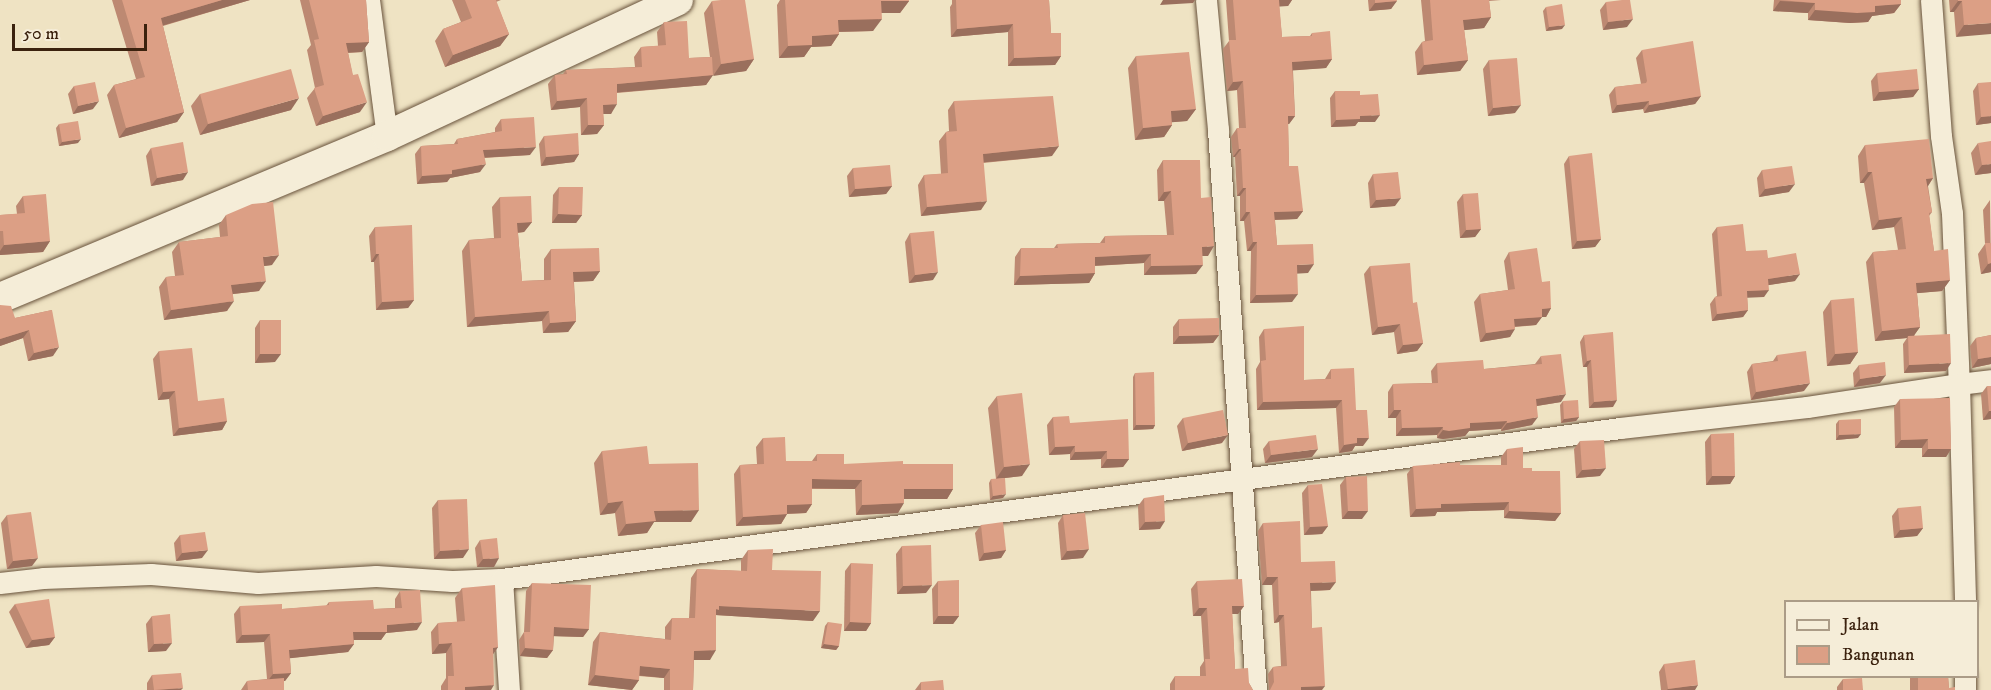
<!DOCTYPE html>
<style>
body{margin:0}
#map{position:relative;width:1991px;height:690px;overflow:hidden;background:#efe3c3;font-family:"IM FELL DW Pica",serif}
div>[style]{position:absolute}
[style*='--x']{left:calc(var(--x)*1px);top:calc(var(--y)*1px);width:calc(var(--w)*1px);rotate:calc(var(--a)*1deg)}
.roads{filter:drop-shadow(0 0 2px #68523b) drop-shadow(0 0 2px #68523b)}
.street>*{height:21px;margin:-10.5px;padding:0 10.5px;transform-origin:10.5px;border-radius:10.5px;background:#f5edd8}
.secondary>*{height:30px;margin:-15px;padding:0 15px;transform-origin:15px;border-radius:15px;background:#f5edd8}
.wall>*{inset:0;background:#bd8972}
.shaded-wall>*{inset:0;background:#9a6f5d}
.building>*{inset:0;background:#dc9f85}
span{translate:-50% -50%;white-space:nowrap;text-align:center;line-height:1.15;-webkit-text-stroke:4.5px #f5edd8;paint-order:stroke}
.legend{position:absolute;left:1784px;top:600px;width:195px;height:78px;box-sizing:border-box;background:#f5edd8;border:2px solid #ab9c87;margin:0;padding:8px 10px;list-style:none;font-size:18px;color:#3b220e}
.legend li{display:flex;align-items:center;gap:12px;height:30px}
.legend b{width:30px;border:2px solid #ab9c87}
.scale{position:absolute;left:12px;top:24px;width:135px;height:27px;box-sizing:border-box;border:3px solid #3b220e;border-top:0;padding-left:8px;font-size:18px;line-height:21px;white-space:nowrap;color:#3b220e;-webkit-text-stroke:4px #f5edd8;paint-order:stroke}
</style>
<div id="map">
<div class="roads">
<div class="street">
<div style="--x:369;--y:0;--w:137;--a:82.5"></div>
<div style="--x:1206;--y:0;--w:131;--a:84.7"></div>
<div style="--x:1218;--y:130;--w:561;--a:86.12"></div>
<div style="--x:1931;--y:0;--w:136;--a:85.8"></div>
<div style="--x:1941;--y:136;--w:78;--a:81.9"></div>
<div style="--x:1952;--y:213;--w:171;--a:87.7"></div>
<div style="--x:1959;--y:384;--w:32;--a:-7"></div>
<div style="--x:502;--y:579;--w:111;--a:86.4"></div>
<div style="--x:0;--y:583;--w:43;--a:-6.6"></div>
<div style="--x:43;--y:578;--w:108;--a:-2.1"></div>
<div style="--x:151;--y:574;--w:107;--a:4.8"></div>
<div style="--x:258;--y:583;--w:118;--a:-3.4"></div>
<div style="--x:376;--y:576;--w:76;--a:3.8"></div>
<div style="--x:452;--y:581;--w:50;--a:-2.3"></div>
<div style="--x:502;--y:579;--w:1128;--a:-7.69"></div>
<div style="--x:1620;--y:428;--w:188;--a:-6.4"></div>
<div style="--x:1807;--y:407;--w:154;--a:-8.6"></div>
<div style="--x:1959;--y:384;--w:218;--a:88.4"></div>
<div style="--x:1965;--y:676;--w:14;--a:90"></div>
</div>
<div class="secondary">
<div style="--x:0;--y:298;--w:420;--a:-22.7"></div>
<div style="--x:387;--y:136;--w:321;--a:-25"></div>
</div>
</div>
<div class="wall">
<div style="clip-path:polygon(112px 0,250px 0,163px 26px,184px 112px,177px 122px,119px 138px,107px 95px,114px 85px,136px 79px)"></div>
<div style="clip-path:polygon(300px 0,366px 0,369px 42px,362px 52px,348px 53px,360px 112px,316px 126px,307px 98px,315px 88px,307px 50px,311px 45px)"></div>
<div style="clip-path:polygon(452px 0,501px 0,496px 2px,509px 34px,500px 46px,445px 67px,435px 41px,443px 29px,461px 22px)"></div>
<div style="clip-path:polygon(780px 0,785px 0,909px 1px,900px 13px,881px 13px,873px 31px,839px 32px,839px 34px,831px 46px,811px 47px,804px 57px,779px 58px,777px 5px)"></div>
<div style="clip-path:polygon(952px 0,1049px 0,1051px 33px,1061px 56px,1055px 65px,1008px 66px,1008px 32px,951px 37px,950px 7px,952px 4px)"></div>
<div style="clip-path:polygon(1226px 0,1292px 0,1288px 6px,1279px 6px,1282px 37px,1310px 36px,1312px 33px,1332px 59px,1326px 68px,1293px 70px,1295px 116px,1289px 124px,1288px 124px,1289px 166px,1303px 211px,1297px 219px,1275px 220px,1277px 245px,1308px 273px,1297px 273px,1292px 302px,1250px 303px,1251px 251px,1247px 251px,1244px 221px,1240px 221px,1240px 196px,1237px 196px,1235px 157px,1233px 157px,1231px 137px,1237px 128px,1239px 128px,1237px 90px,1227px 91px,1223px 49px,1229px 41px)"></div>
<div style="clip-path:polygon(1368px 0,1397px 0,1391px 9px,1369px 11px)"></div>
<div style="clip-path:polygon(1421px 0,1501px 0,1489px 1px,1491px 17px,1484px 28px,1464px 30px,1468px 60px,1460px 71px,1417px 75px,1415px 52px,1422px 42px,1425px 41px)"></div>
<div style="clip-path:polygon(1774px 0,1901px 0,1901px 4px,1894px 13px,1872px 16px,1868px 22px,1850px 23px,1808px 20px,1808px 13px,1773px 11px)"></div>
<div style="clip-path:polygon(1949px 0,1991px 0,1956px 37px,1954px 12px,1950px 12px)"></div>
<div style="clip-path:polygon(712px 1px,754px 59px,746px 71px,713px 75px,706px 85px,617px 93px,611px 114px,603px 114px,604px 125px,597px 134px,581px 135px,580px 107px,551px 110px,548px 84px,555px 75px,563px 74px,566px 70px,635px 67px,634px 57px,641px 47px,658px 46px,657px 32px,664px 22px,689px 58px,710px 57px,704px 13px)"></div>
<div style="clip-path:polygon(1606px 2px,1627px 27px,1603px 30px,1600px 10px)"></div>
<div style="clip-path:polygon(1546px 7px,1562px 29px,1546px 31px,1543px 11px)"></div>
<div style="clip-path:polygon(1642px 50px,1701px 96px,1695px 104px,1644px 113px,1643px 109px,1612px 113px,1609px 95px,1615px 87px,1641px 84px,1636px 58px)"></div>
<div style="clip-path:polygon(1136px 56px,1196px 109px,1187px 121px,1172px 122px,1172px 125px,1164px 137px,1135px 140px,1128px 68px)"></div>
<div style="clip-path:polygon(1489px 60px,1515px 113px,1488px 116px,1483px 69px)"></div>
<div style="clip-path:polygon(1877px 73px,1919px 89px,1913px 97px,1873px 101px,1871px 81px)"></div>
<div style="clip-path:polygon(1978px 83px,1991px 123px,1976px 125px,1973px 91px)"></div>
<div style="clip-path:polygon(74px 86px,93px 109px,73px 114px,68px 94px)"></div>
<div style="clip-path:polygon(1335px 91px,1360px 95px,1375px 122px,1358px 122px,1355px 126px,1331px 127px,1330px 98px)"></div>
<div style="clip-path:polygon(200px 94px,291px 110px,200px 135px,191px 106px)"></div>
<div style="clip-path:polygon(954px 101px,1052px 156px,983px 163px,981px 210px,921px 216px,918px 185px,924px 175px,941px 174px,939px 141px,946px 132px,949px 131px,948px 110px)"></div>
<div style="clip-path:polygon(501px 119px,530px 155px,484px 158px,480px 172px,450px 178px,447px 182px,417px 184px,415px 154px,421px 146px,454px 144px,457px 139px,495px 132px,495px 128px)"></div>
<div style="clip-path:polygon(59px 124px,78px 143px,59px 146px,56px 128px)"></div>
<div style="clip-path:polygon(544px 136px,579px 154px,574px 162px,541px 166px,539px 144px)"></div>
<div style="clip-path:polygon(1978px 143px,1991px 173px,1975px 175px,1971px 153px)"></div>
<div style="clip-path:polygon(1865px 145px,1933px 178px,1928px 186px,1932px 212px,1929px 216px,1934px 251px,1950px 280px,1942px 291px,1917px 293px,1920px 327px,1914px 335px,1946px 371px,1904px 373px,1903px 344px,1907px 338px,1875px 341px,1866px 262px,1873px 252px,1898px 250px,1894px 227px,1872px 230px,1864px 183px,1860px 183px,1858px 156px)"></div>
<div style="clip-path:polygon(151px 148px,183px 180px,151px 186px,146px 156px)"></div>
<div style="clip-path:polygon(1569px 156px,1601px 239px,1595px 247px,1572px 249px,1564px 164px)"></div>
<div style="clip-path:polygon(1163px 160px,1201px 198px,1208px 256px,1202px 256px,1196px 274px,1144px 275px,1144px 263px,1095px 266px,1095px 273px,1089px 283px,1014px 285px,1015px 257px,1021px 248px,1054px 248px,1057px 244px,1100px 243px,1105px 236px,1167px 235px,1164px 201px,1158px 201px,1157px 170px)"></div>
<div style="clip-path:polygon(853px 168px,892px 186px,886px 194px,849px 197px,847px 176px)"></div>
<div style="clip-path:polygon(1762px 170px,1789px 192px,1759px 197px,1757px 178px)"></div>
<div style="clip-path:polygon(1373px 174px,1395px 206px,1370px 208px,1368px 183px)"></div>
<div style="clip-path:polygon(559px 187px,582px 215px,576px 223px,552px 223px,553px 195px)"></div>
<div style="clip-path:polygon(1463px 194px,1481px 229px,1475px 237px,1460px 238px,1457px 202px)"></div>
<div style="clip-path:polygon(23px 196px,50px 241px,43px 252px,0 255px,0 215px,17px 214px,16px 206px)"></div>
<div style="clip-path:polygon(500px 197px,532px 222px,524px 232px,518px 233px,522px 281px,544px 280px,544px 259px,551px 249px,600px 271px,593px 281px,574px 282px,576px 321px,568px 332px,543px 333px,542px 321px,467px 327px,462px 251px,469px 240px,494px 238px,492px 207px)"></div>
<div style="clip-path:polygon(1990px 200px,1991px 272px,1981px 274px,1978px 254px,1985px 244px,1983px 210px)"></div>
<div style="clip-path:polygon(226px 215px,272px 265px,264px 266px,259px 291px,233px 294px,227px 311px,164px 320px,159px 287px,166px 277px,175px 276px,172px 252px,179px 242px,220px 237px,219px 225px)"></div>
<div style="clip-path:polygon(375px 227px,414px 300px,408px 308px,376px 310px,374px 262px,371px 262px,369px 236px)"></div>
<div style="clip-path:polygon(1717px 227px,1746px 251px,1768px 258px,1795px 281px,1768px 285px,1764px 297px,1747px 297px,1748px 310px,1743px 317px,1712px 321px,1710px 304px,1715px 297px,1717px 296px,1712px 234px)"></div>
<div style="clip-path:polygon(910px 233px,933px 280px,909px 283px,905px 242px)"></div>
<div style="clip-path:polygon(1509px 252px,1542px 282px,1551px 308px,1546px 317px,1542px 317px,1536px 325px,1515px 327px,1510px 337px,1480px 342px,1474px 302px,1480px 294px,1508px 290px,1504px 261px)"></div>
<div style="clip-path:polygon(1370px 266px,1413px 303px,1423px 343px,1417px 351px,1397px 354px,1394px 332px,1372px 335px,1364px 274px)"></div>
<div style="clip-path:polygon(1831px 300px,1858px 352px,1850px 364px,1827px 366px,1823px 312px)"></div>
<div style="clip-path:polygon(0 305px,15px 318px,52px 310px,53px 356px,28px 361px,23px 338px,0 346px)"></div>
<div style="clip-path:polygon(1179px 319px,1219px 335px,1213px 343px,1173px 344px,1173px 327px)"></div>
<div style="clip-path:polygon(260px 320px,275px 362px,255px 363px,255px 328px)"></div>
<div style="clip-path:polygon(1264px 329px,1304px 380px,1325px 379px,1331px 369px,1356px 410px,1363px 446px,1355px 446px,1352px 451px,1339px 453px,1336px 408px,1257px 410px,1256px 369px,1260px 362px,1259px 337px)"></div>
<div style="clip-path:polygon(1584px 335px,1613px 407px,1589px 408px,1587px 367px,1583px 367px,1580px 342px)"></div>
<div style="clip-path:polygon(1991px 335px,1991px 364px,1972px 368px,1970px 346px,1976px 338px)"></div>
<div style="clip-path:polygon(159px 351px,198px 401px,227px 421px,222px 430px,173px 436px,169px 399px,158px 400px,153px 359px)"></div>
<div style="clip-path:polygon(1777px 355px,1804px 391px,1751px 400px,1747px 372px,1752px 364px,1773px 361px)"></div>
<div style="clip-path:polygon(1541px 356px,1561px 402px,1537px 406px,1532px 425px,1501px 431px,1501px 429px,1469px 431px,1465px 436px,1443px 439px,1437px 438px,1437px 435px,1396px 436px,1396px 418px,1388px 418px,1388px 392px,1393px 384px,1432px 383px,1431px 371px,1437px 363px,1484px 369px,1535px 364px)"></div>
<div style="clip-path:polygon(1859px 365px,1880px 383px,1854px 387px,1853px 373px)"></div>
<div style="clip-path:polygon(1135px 373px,1155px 425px,1153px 429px,1133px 430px,1133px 377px)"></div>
<div style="clip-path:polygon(1987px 386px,1991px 386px,1991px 419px,1983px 420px,1981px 394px)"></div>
<div style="clip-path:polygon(997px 396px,1022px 476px,997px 479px,1003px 498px,990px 500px,989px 483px,991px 479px,996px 479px,988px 408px)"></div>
<div style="clip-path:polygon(1900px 399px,1951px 449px,1946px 457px,1922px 457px,1922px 448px,1895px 448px,1894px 407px)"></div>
<div style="clip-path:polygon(1563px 401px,1579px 417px,1576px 421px,1561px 423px,1560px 405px)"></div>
<div style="clip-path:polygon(1053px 417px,1070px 423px,1129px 459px,1123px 467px,1101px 468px,1101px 459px,1070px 460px,1070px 454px,1049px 455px,1047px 425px)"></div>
<div style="clip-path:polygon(1183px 418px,1222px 443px,1182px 451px,1177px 426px)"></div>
<div style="clip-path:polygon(1839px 420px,1858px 438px,1836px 440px,1836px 424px)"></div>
<div style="clip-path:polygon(1711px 434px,1735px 476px,1730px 484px,1706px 485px,1705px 442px)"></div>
<div style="clip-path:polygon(763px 438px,786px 461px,812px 461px,817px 454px,844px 464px,903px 464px,953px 489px,947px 499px,904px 499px,898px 513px,856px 515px,855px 489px,812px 489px,812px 504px,806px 513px,787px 514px,781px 524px,736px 526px,734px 474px,740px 465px,757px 464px,756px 447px)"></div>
<div style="clip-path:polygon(1269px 441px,1312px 457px,1265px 463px,1263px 449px)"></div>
<div style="clip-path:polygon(1580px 441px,1600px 476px,1576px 478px,1574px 449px)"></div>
<div style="clip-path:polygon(1507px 449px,1523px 468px,1532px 471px,1561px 513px,1555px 521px,1504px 518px,1504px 510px,1437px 512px,1435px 516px,1410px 517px,1407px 474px,1413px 466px,1501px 465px,1501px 457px)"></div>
<div style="clip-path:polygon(602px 451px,649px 464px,691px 522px,654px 522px,647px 533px,618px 536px,615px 513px,600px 515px,594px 463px)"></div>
<div style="clip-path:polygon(1346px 477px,1362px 519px,1342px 519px,1340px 485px)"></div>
<div style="clip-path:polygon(1308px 485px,1328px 526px,1322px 534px,1304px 535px,1302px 493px)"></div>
<div style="clip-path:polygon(1144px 498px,1160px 529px,1139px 530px,1138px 506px)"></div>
<div style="clip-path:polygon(438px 500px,463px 558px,434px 559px,432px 508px)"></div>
<div style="clip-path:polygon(1898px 508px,1923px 528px,1917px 536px,1894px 538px,1892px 516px)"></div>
<div style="clip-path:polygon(7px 515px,32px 566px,7px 569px,1px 523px)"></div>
<div style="clip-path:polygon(1063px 515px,1083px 558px,1061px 560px,1058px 523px)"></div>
<div style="clip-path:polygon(1263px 523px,1301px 562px,1330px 590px,1311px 591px,1312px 628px,1322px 690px,1269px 690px,1268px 674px,1273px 667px,1281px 666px,1279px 622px,1274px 623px,1272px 585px,1262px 585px,1258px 531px)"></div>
<div style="clip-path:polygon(981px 525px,1006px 550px,1001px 558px,979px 561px,975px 533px)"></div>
<div style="clip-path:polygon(180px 535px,202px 558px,176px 561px,174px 543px)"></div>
<div style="clip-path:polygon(480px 540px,494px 567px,477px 567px,475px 548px)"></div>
<div style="clip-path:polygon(902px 546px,926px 593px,897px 594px,896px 554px)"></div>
<div style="clip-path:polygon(748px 550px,772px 570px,813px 621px,716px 615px,710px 660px,694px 660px,693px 690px,664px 690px,664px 678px,639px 676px,639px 680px,632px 690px,588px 685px,593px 642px,600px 632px,665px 639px,665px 627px,672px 618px,689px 618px,691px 578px,697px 569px,741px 571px,741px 560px)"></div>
<div style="clip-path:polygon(851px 563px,871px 623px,866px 631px,844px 631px,845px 571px)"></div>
<div style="clip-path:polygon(938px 581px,959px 616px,953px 624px,933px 624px,932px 589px)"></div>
<div style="clip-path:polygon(1197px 581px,1244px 606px,1238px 614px,1232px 614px,1235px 669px,1249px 683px,1253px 690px,1170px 690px,1170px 684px,1175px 676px,1200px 676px,1200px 667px,1204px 661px,1201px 616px,1193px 616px,1191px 589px)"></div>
<div style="clip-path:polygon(532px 583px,589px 629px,583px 637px,554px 636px,553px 650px,547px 658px,520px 656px,519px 640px,524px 632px,526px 591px)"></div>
<div style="clip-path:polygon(462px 588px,498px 647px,493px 654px,491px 690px,441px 690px,441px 686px,446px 678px,446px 653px,432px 654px,431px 632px,438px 623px,457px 622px,455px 598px)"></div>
<div style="clip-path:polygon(400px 591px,417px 630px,386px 633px,381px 640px,354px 640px,354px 644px,348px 652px,290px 658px,291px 673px,285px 681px,284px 681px,284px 690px,241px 690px,247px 681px,267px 679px,264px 642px,236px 643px,234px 614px,240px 606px,282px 609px,326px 606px,329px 602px,374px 609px,395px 608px,395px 599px)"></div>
<div style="clip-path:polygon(15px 604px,55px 637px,49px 645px,26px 648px,9px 612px)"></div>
<div style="clip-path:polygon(152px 616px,166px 651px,148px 652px,146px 624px)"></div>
<div style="clip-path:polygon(828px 622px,839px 646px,836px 650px,821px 648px,825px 626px)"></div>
<div style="clip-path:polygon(1664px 664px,1695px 690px,1661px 690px,1659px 672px)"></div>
<div style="clip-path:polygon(152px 675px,181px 690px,147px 690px,147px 683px)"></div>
<div style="clip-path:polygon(1910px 676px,1948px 676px,1949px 688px,1955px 690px,1910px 690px)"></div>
<div style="clip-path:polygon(1843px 679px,1863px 690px,1837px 690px,1837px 687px)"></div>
<div style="clip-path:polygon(921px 682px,944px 690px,915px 690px)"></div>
</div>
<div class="shaded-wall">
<div style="clip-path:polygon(222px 0,250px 0,154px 28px,161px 18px)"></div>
<div style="clip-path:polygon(1163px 0,1195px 0,1193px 3px,1160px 5px)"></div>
<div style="clip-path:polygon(1277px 0,1292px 0,1288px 6px,1273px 7px)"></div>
<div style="clip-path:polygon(881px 1px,909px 1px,900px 13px,873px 13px)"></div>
<div style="clip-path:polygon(1397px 1px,1391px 9px,1369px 11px,1375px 3px)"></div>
<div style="clip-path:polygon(1780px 1px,1815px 3px,1808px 13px,1773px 11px)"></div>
<div style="clip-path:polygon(1958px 1px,1962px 1px,1954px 12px,1950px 12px)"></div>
<div style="clip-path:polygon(1901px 4px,1894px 13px,1872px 16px,1868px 22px,1850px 23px,1808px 20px,1815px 10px)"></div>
<div style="clip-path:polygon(1491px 17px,1484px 28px,1456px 31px,1463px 20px)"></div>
<div style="clip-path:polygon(882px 19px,873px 31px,830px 32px,838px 20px)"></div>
<div style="clip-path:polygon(1633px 19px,1627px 27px,1603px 30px,1608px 22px)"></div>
<div style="clip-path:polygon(1991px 23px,1991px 34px,1956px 37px,1964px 25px)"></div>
<div style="clip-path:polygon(1013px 24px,1008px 32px,951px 37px,957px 29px)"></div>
<div style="clip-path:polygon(1565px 25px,1562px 29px,1546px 31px,1549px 27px)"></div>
<div style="clip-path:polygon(509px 34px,500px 46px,445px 67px,453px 55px)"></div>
<div style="clip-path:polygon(839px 34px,831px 46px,811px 47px,804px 57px,779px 58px,788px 46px,812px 36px)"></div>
<div style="clip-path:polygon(369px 42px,362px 52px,339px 53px,346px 43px)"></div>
<div style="clip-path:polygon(1061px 56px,1055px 65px,1008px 66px,1014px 58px)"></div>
<div style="clip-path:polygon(754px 59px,746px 71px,713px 76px,721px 64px)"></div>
<div style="clip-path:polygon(1332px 59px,1326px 68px,1286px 71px,1292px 62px)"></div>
<div style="clip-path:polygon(1468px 60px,1460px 71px,1417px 75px,1424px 65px)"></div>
<div style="clip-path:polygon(713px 75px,706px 85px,610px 93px,617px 84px)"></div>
<div style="clip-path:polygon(1243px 81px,1237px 90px,1227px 91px,1233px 82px)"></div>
<div style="clip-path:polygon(1919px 89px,1913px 97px,1873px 101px,1879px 92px)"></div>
<div style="clip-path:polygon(1701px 96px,1695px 104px,1644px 113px,1649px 105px)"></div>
<div style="clip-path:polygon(299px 98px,291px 110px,200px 135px,208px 124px)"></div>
<div style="clip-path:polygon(587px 98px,580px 107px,551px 110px,557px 101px)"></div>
<div style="clip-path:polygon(99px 101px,93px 109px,73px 114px,78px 106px)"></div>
<div style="clip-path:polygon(1649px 101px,1643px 109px,1612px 113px,1617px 105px)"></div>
<div style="clip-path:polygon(367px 102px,360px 112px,316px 126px,323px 116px)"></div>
<div style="clip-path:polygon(617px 104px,611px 114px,596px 114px,603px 105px)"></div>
<div style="clip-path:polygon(1521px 105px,1515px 113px,1488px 116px,1493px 108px)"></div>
<div style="clip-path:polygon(1196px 109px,1187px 121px,1163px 123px,1171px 111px)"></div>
<div style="clip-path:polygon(184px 112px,177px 122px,119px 138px,126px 128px)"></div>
<div style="clip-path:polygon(1380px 115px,1375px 122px,1358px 122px,1355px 126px,1331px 127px,1336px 120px,1360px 116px)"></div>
<div style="clip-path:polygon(1288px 116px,1295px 116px,1289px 124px,1282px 125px)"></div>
<div style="clip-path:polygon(1991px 116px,1991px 123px,1976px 125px,1981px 117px)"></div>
<div style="clip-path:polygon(588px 125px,604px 125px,597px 134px,581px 135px)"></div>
<div style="clip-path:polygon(1172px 125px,1164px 137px,1135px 140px,1143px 128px)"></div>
<div style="clip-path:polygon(81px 139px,78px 143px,59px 146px,62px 142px)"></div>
<div style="clip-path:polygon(1059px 146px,1052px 156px,976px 163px,983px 154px)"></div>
<div style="clip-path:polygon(536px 147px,530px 155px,477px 158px,483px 150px)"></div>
<div style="clip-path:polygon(1239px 149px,1241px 149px,1235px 157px,1233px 157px)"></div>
<div style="clip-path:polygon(579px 154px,574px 162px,541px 166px,546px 157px)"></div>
<div style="clip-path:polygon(486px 164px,480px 172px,450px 178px,447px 182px,417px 184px,422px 176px)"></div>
<div style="clip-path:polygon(1991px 164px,1991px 173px,1975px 175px,1982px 165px)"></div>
<div style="clip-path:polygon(188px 172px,183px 180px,151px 186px,157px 178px)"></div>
<div style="clip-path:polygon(1868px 172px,1872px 172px,1864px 183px,1860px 183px)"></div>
<div style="clip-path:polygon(1933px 178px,1926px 189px,1926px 179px)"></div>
<div style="clip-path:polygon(1795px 184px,1789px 192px,1759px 197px,1765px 189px)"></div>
<div style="clip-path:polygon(892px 186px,886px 194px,849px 197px,855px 189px)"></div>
<div style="clip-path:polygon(1243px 188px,1246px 188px,1240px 196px,1237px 196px)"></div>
<div style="clip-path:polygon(1171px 191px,1164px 201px,1158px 201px,1164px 192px)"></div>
<div style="clip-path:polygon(1401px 198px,1395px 206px,1370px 208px,1376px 200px)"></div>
<div style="clip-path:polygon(987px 201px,981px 210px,921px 216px,927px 207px)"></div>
<div style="clip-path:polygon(1303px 211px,1297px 219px,1268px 220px,1274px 212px)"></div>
<div style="clip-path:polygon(1246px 212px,1250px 212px,1244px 221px,1240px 221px)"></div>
<div style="clip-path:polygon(558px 214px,582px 215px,576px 223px,552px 223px)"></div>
<div style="clip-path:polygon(1902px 217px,1894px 227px,1872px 230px,1879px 220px)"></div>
<div style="clip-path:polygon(532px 222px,524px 232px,510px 233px,517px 223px)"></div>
<div style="clip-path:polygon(1481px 229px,1475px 237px,1460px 238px,1466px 230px)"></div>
<div style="clip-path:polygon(1601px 239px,1595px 247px,1572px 249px,1577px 241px)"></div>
<div style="clip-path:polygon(50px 241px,43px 252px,0 255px,0 251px,4px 245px)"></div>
<div style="clip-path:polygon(1253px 242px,1257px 242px,1251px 251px,1247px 251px)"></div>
<div style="clip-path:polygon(1214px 246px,1208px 256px,1196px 256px,1202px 247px)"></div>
<div style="clip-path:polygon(376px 254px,379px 254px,374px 262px,371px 262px)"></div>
<div style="clip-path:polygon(1151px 254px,1144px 263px,1089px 266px,1095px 257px)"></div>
<div style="clip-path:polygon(279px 255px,272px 265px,256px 267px,263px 257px)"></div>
<div style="clip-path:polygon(1991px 263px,1991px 272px,1981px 274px,1988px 264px)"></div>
<div style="clip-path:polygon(1314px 264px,1308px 273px,1291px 274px,1297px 265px)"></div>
<div style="clip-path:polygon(1203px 265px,1196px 274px,1144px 275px,1151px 266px)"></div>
<div style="clip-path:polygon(600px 271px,593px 281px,566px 282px,573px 272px)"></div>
<div style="clip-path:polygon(938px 272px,933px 280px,909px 283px,915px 275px)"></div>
<div style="clip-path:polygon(1095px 273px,1089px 283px,1014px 285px,1020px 276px)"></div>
<div style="clip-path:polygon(1800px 274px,1795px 281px,1763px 286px,1768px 279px)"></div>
<div style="clip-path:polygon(1950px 280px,1942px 291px,1908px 294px,1916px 283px)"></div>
<div style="clip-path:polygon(266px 281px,259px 291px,224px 295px,231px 285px)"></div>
<div style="clip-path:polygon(1769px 290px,1764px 297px,1742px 298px,1747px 291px)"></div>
<div style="clip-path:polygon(1298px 294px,1292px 302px,1250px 303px,1256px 295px)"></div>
<div style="clip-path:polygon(414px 300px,408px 308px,376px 310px,382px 302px)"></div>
<div style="clip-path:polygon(234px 301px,227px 311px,164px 320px,171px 310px)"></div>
<div style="clip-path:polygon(1551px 308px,1546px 317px,1536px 317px,1542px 309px)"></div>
<div style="clip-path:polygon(1748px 310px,1743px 317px,1712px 321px,1717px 314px)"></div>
<div style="clip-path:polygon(549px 311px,542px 321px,467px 327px,475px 317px)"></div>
<div style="clip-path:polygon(1542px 317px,1536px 325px,1508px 327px,1514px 319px)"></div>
<div style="clip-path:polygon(576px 321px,568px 332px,543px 333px,550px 323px)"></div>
<div style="clip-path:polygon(1400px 324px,1394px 332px,1372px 335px,1378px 327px)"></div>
<div style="clip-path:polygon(1920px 327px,1913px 337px,1908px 336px,1907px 338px,1875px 341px,1882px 331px)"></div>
<div style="clip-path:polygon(1515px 329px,1510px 337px,1480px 342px,1486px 333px)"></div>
<div style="clip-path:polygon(29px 330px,23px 338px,0 346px,0 339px)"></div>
<div style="clip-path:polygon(1219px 335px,1213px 343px,1173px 344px,1179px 336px)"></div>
<div style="clip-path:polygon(1423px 343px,1417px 351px,1397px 354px,1403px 345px)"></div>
<div style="clip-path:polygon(59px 347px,53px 356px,28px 361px,34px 353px)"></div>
<div style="clip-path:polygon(1858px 352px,1850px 364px,1827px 366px,1835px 354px)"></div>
<div style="clip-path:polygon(260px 354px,281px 354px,275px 362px,255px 363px)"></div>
<div style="clip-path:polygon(1991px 357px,1991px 364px,1972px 368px,1978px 359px)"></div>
<div style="clip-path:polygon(1591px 360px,1587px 367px,1583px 367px,1587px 361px)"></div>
<div style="clip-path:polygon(1951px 363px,1946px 371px,1904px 373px,1909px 365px)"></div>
<div style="clip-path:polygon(1886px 375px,1880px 383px,1854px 387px,1860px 379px)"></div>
<div style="clip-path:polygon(1810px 383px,1804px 391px,1751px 400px,1756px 392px)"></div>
<div style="clip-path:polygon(175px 391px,169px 399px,158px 400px,163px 392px)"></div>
<div style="clip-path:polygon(1566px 394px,1561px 402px,1530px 407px,1536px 399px)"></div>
<div style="clip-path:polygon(1342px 400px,1336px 408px,1257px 410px,1263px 402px)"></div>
<div style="clip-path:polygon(1617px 400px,1613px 407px,1589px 408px,1594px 402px)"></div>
<div style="clip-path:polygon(1394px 410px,1401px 410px,1396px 418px,1388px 418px)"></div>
<div style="clip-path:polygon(1989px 411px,1991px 411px,1991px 419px,1983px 420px)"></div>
<div style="clip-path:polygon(1538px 417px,1532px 425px,1501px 431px,1507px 423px)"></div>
<div style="clip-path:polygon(1579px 417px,1576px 421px,1561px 423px,1564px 419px)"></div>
<div style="clip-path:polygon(227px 421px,222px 430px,173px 436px,179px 428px)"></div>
<div style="clip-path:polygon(1507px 421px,1501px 429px,1469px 431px,1465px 436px,1443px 439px,1437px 438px,1443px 430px,1470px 423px)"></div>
<div style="clip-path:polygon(1136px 425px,1155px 425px,1153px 429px,1133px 430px)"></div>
<div style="clip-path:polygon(1443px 427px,1437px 435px,1396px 436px,1402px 428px)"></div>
<div style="clip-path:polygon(1861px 434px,1858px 438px,1836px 440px,1839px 435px)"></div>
<div style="clip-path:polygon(1228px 435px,1222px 443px,1182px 451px,1188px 443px)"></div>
<div style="clip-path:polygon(1357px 438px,1369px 438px,1363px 446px,1355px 446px,1352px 451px,1339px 453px,1344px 445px)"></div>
<div style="clip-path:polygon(1928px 439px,1922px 448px,1895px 448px,1901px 440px)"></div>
<div style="clip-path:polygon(1075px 446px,1070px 454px,1049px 455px,1055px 447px)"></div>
<div style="clip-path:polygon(1318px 449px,1312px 457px,1265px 463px,1271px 455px)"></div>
<div style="clip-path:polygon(1928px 449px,1951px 449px,1946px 457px,1922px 457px)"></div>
<div style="clip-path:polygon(1107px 451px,1101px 459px,1070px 460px,1075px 452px)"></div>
<div style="clip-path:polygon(1107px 459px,1129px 459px,1123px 467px,1101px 468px)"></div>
<div style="clip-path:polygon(1030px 464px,1022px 476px,996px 479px,1004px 467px)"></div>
<div style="clip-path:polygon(1606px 468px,1600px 476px,1576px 478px,1582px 470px)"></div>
<div style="clip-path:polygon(1712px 476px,1735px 476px,1730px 484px,1706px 485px)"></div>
<div style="clip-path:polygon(812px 479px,862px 480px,855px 489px,805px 488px)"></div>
<div style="clip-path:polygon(904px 489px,953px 489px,947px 499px,897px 499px)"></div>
<div style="clip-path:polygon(1006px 494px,1003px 498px,990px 500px,993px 496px)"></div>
<div style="clip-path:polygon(623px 501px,615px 513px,600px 515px,608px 503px)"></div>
<div style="clip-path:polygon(1509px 502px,1504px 510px,1437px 512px,1435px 516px,1410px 517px,1416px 509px,1441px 504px)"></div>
<div style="clip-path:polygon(904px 503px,898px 513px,856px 515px,862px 505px)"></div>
<div style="clip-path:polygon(812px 504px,806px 513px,780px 514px,787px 505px)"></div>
<div style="clip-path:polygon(699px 510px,691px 522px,654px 522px,647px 533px,618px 536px,626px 524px,654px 511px)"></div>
<div style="clip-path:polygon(1348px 511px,1368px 511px,1362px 519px,1342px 519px)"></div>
<div style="clip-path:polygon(1509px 511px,1561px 513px,1555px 521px,1504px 518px)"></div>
<div style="clip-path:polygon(787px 514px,781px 524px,736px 526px,743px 517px)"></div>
<div style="clip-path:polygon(1165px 521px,1160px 529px,1139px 530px,1145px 522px)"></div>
<div style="clip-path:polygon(1328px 526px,1322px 534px,1304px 535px,1310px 527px)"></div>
<div style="clip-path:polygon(1923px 528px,1917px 536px,1894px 538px,1900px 530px)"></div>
<div style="clip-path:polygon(469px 549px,463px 558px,434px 559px,440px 551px)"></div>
<div style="clip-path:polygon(1089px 549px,1083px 558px,1061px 560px,1067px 551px)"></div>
<div style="clip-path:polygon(208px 550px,202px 558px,176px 561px,182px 553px)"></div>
<div style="clip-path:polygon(1006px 550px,1001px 558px,979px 561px,984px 553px)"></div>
<div style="clip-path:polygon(38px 558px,32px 566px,7px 569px,13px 561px)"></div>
<div style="clip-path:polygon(499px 558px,494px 567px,477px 567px,483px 559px)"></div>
<div style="clip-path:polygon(1267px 577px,1278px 577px,1272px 585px,1262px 585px)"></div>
<div style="clip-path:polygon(1336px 582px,1330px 590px,1305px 591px,1310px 583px)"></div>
<div style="clip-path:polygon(932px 585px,926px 593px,897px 594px,903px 586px)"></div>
<div style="clip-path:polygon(719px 606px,820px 611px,813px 621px,715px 615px,709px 619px)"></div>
<div style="clip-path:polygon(1232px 606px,1244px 606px,1238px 614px,1226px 614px)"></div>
<div style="clip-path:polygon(1199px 608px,1207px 608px,1201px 616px,1193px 616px)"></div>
<div style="clip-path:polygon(1279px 615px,1284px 615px,1279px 622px,1274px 623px)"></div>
<div style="clip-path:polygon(938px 616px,959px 616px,953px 624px,933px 624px)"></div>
<div style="clip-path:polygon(422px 622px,417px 630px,386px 633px,381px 640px,348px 640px,353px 632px,387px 625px)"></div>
<div style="clip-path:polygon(850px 622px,871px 623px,866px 631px,844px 631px)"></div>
<div style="clip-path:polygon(554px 627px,589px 629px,583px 637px,548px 636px)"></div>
<div style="clip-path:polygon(270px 634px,264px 642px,236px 643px,242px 635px)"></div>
<div style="clip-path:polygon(55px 637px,49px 645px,26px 648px,32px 640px)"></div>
<div style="clip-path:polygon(172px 643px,166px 651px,148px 652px,154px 644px)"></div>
<div style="clip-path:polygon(452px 643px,446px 653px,432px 654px,439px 644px)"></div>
<div style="clip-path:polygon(354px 644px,348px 652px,283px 659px,289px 650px)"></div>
<div style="clip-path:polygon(824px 644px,839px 646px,836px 650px,821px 648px)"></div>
<div style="clip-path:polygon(498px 647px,491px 657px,493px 648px)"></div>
<div style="clip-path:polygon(525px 648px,553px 650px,547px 658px,520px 656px)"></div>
<div style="clip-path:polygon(716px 650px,710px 660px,687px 660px,694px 651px)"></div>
<div style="clip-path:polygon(640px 666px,670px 669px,664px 678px,634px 675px)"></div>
<div style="clip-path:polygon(291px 673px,285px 681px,267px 682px,273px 674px)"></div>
<div style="clip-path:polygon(595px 675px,639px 680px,632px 690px,588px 685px)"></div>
<div style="clip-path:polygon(494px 685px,491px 690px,463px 690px,465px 687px)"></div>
<div style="clip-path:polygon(1698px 685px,1695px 690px,1667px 690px,1668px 689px)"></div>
<div style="clip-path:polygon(1325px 686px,1322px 690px,1299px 690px,1301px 687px)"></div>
<div style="clip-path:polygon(183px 688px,181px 690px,156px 690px)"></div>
</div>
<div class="building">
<div style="clip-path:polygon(122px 0,222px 0,161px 18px,184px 112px,126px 128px,114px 85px,145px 77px)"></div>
<div style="clip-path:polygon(309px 0,366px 0,369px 42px,346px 43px,353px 75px,358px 74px,367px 102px,323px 116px,314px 88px,324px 85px,314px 40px,319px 39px)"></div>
<div style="clip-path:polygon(465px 0,496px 0,509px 34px,453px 55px,443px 29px,472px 18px)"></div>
<div style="clip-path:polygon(721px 0,745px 0,754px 59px,721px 64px,712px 1px)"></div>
<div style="clip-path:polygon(785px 0,909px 0,909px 1px,881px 1px,882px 19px,838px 20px,839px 34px,812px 36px,812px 45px,788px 46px)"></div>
<div style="clip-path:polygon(956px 0,1049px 0,1051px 33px,1061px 33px,1061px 56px,1014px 58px,1013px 24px,957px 29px)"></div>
<div style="clip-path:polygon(1233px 0,1279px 0,1282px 37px,1312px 36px,1312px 33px,1330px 31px,1332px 59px,1292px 62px,1295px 116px,1288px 116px,1289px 166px,1298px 166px,1303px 211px,1274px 212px,1277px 245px,1313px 244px,1314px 264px,1297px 265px,1298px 294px,1256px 295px,1257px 242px,1253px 242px,1250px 212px,1246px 212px,1246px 188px,1243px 188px,1241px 149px,1239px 149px,1237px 128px,1246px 128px,1243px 81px,1233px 82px,1229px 40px,1236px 40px)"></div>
<div style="clip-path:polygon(1375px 0,1397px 0,1397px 1px,1375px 3px)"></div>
<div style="clip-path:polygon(1430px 0,1489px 0,1491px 17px,1463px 20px,1468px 60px,1424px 65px,1422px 42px,1433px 40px)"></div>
<div style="clip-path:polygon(1622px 0,1630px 0,1633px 19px,1608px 22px,1606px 2px)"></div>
<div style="clip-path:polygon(1780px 0,1901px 0,1901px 4px,1875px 6px,1875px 12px,1857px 13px,1815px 10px,1815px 3px)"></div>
<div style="clip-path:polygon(1958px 0,1991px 0,1991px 23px,1964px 25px,1962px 1px,1958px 1px)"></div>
<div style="clip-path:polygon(1562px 4px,1565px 25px,1549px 27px,1546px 7px)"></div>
<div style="clip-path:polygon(687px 21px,689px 58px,712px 57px,713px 75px,617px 84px,617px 104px,603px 105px,604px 125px,588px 125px,587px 98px,557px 101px,555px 75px,567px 74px,566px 70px,642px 67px,641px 47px,666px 45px,664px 22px)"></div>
<div style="clip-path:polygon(1693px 41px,1701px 96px,1649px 105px,1649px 101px,1617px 105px,1615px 87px,1646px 83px,1647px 81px,1642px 50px)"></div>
<div style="clip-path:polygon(1189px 52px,1196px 109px,1171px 111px,1172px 125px,1143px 128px,1136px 56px)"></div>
<div style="clip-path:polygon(1517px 58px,1521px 105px,1493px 108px,1489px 60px)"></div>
<div style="clip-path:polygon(291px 69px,299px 98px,208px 124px,200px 94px)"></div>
<div style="clip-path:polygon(1917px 69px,1919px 89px,1879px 92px,1877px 73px)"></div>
<div style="clip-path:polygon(95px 82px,99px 101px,78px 106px,74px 86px)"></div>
<div style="clip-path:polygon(1991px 82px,1991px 116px,1981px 117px,1978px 83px)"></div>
<div style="clip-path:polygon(1335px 91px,1360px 91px,1360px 95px,1378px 94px,1380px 115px,1360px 116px,1360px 119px,1336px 120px)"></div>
<div style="clip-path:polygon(1053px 96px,1059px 146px,983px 154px,987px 201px,927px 207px,924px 175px,948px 173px,946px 132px,957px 131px,954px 101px)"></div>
<div style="clip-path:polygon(534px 117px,536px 147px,483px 150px,486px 164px,452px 170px,452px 174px,422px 176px,421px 146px,458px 144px,457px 139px,502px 131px,501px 119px)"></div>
<div style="clip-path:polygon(78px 121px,81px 139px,62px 142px,59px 124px)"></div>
<div style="clip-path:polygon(578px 133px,579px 154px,546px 157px,544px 136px)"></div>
<div style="clip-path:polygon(1929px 139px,1933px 178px,1926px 179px,1932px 212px,1929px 213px,1934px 251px,1948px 249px,1950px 280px,1916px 283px,1920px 327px,1882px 331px,1873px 252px,1906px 249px,1902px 217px,1879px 220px,1872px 172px,1868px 172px,1865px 145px)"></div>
<div style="clip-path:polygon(1991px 141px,1991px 164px,1982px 165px,1978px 143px)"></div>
<div style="clip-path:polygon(183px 142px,188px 172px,157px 178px,151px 148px)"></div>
<div style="clip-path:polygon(1592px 153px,1601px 239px,1577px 241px,1569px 156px)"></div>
<div style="clip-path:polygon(1163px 160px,1200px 160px,1201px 198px,1211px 197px,1214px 246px,1202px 247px,1203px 265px,1151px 266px,1151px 254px,1095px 257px,1095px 273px,1020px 276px,1021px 248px,1058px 248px,1057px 244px,1105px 243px,1105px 236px,1174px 235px,1171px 191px,1164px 192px)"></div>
<div style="clip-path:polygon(890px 165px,892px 186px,855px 189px,853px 168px)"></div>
<div style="clip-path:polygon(1792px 166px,1795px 184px,1765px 189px,1762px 170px)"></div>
<div style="clip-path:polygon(1398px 172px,1401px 198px,1376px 200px,1373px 174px)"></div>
<div style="clip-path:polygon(559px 187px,583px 187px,582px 215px,558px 214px)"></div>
<div style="clip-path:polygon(1478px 193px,1481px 229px,1466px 230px,1463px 194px)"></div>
<div style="clip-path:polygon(46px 194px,50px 241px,4px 245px,3px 231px,0 231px,0 215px,25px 213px,23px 196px)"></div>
<div style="clip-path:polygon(531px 196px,532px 222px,517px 223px,522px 281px,551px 280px,551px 249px,599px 248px,600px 271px,573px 272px,576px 321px,550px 323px,549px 311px,475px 317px,469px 240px,501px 238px,500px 197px)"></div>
<div style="clip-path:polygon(273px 202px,279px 255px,263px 257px,266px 281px,231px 285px,234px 301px,171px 310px,166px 277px,184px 275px,179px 242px,228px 236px,226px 215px,252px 204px)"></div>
<div style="clip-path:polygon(1743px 224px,1746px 251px,1767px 250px,1768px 258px,1796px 253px,1800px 274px,1768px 279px,1769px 290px,1747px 291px,1748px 310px,1717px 314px,1715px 297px,1722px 296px,1717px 227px)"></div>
<div style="clip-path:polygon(412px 225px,414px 300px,382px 302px,379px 254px,376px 254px,375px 227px)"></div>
<div style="clip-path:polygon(934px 231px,938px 272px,915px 275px,910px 233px)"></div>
<div style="clip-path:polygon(1985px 243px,1991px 243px,1991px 263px,1988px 264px)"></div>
<div style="clip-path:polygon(1537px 248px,1542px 282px,1550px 281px,1551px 308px,1542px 309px,1542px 317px,1514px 319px,1515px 329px,1486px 333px,1480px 294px,1515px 289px,1509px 252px)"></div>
<div style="clip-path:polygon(1410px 263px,1413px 303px,1417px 302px,1423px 343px,1403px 345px,1400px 324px,1378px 327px,1370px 266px)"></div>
<div style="clip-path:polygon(1854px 298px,1858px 352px,1835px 354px,1831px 300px)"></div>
<div style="clip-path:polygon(0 305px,11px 306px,15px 318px,52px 310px,59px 347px,34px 353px,29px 330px,0 339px)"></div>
<div style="clip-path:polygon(1219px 318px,1219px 335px,1179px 336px,1179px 319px)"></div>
<div style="clip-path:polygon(260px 320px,281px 320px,281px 354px,260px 354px)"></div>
<div style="clip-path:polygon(1304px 326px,1304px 380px,1331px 379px,1331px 369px,1354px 368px,1356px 410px,1367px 410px,1369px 438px,1357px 438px,1357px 443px,1344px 445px,1342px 400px,1263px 402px,1261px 361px,1266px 360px,1264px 329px)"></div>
<div style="clip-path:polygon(1613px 332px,1617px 400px,1594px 402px,1591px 360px,1587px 361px,1584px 335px)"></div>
<div style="clip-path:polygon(1950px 334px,1951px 363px,1909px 365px,1908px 336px)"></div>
<div style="clip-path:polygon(1991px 335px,1991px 357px,1978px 359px,1976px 338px)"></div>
<div style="clip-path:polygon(192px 348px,198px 401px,224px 398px,227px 421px,179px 428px,175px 391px,163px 392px,159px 351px)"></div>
<div style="clip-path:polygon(1806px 351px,1810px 383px,1756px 392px,1752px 364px,1778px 361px,1777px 355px)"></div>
<div style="clip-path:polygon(1561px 354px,1566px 394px,1536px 399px,1538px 417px,1507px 423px,1507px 421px,1470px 423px,1470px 428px,1449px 431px,1443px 430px,1443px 427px,1402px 428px,1401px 410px,1394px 410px,1393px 384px,1438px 383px,1437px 363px,1483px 360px,1484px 369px,1542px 364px,1541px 356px)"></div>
<div style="clip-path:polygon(1885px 362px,1886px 375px,1860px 379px,1859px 365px)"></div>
<div style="clip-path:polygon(1154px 372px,1155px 425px,1136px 425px,1135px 373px)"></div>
<div style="clip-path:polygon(1987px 386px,1991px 386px,1991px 411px,1989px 411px)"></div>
<div style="clip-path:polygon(1022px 393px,1030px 464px,1004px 467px,997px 396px)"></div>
<div style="clip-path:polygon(1950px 398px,1951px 449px,1928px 449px,1928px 439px,1901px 440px,1900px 399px)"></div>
<div style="clip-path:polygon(1578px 400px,1579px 417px,1564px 419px,1563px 401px)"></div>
<div style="clip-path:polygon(1223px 410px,1228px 435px,1188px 443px,1183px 418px)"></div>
<div style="clip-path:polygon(1069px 416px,1070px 423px,1128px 419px,1129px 459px,1107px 459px,1107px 451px,1075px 452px,1075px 446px,1055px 447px,1053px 417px)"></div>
<div style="clip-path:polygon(1861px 419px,1861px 434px,1839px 435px,1839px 420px)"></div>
<div style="clip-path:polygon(1734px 433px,1735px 476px,1712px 476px,1711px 434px)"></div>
<div style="clip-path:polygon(1316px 435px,1318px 449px,1271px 455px,1269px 441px)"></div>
<div style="clip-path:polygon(785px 437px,786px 461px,817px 461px,817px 454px,844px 454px,844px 464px,903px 461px,903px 464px,953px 464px,953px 489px,904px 489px,904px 503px,862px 505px,862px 480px,812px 479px,812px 504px,787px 505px,787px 514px,743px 517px,740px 465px,764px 464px,763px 438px)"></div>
<div style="clip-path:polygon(1604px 440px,1606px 468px,1582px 470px,1580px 441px)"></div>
<div style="clip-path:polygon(647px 446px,649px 464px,698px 463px,699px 510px,654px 511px,656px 521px,626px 524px,623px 501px,608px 503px,602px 451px)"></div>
<div style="clip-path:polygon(1523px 447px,1523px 468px,1532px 468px,1532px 471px,1560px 471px,1561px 513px,1509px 511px,1509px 502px,1441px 504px,1441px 508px,1416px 509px,1413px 466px,1460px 462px,1460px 465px,1507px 465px,1507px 449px)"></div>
<div style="clip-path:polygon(1367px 476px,1368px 511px,1348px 511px,1346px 477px)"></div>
<div style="clip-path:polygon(1005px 478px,1006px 494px,993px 496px,991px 479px)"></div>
<div style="clip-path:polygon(1322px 484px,1328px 526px,1310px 527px,1308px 485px)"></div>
<div style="clip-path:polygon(1164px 495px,1165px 521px,1145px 522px,1144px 498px)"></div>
<div style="clip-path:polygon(467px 499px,469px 549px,440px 551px,438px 500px)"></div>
<div style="clip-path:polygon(1921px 506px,1923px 528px,1900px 530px,1898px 508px)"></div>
<div style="clip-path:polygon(31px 512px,38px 558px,13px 561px,7px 515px)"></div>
<div style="clip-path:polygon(1085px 513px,1089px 549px,1067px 551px,1063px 515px)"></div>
<div style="clip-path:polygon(1300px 521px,1301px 562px,1335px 561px,1336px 582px,1310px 583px,1312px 628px,1322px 627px,1325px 686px,1301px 687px,1301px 690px,1270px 690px,1274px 682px,1273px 667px,1287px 666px,1284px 615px,1279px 615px,1278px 577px,1267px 577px,1263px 523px)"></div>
<div style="clip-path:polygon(1003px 522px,1006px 550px,984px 553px,981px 525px)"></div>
<div style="clip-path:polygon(205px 532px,208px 550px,182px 553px,180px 535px)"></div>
<div style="clip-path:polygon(497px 538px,499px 558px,483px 559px,480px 540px)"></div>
<div style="clip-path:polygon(931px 545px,932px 585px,903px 586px,902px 546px)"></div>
<div style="clip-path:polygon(773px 549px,772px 570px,821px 571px,820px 611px,719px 606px,719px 610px,716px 609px,716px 650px,694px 651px,693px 690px,670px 690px,670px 669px,640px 666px,639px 680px,595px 675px,600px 632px,671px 640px,672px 618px,695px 618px,697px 569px,747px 571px,748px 550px)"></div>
<div style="clip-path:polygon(851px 563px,873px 564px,871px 623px,850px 622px)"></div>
<div style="clip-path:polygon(1242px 579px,1244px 606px,1232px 606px,1235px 669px,1248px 668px,1249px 683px,1253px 690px,1175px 690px,1175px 676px,1206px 676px,1205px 659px,1210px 659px,1207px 608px,1199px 608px,1197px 581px)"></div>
<div style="clip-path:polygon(959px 580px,959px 616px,938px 616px,938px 581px)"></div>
<div style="clip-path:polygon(532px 583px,591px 585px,589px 629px,554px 627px,553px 650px,525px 648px,524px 632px,530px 632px)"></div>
<div style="clip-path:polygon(495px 585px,498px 647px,493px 648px,494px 685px,465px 687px,465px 690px,448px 690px,448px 676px,454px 676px,452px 643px,439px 644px,438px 623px,465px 621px,462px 588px)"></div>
<div style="clip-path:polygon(420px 590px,422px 622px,387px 625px,387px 632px,353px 632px,354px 644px,289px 650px,291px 673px,273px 674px,270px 634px,242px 635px,240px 606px,282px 604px,282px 609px,329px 605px,329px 602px,373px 600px,374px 609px,402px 608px,400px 591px)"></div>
<div style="clip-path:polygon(49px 599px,55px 637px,32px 640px,15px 604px)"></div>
<div style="clip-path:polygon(170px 614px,172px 643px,154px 644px,152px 616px)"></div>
<div style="clip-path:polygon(828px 622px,842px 624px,839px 646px,824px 644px)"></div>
<div style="clip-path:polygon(1695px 660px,1698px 685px,1668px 689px,1664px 664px)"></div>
<div style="clip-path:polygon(181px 673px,183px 688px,154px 690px,152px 675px)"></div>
<div style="clip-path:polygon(1918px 676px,1948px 676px,1949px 688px,1955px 687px,1955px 690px,1918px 690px)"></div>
<div style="clip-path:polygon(284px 678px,284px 690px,248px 690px,247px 681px)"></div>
<div style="clip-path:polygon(1862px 678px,1863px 690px,1843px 690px,1843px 679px)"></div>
<div style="clip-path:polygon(943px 680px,944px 690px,921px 690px,921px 682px)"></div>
</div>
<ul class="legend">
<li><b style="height:8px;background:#f5edd8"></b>Jalan</li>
<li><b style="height:16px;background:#dc9f85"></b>Bangunan</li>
</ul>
<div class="scale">50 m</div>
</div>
